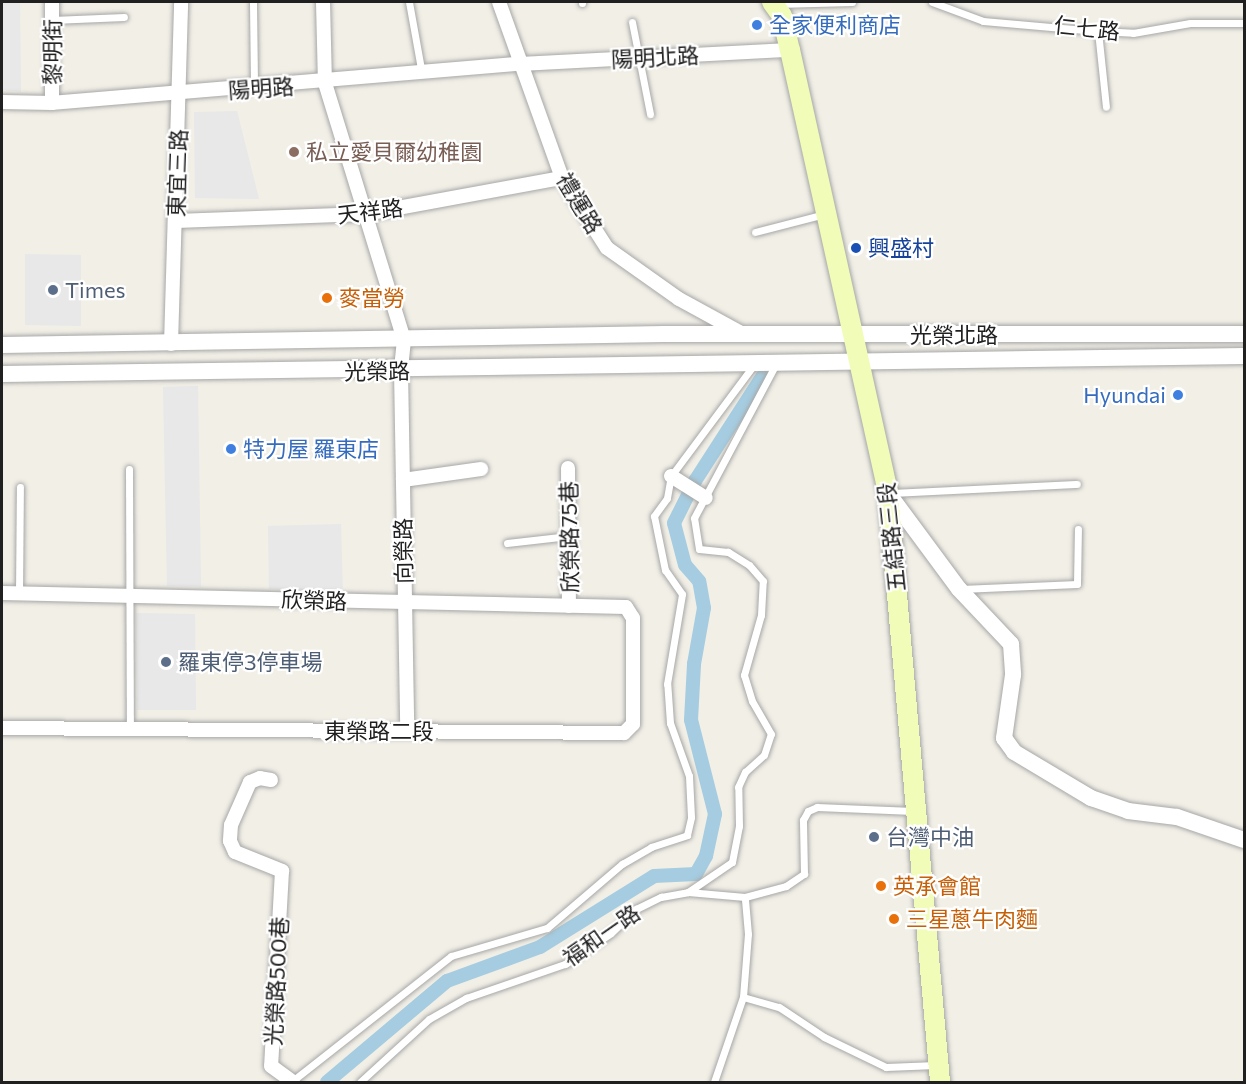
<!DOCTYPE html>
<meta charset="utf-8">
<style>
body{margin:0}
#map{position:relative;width:1246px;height:1084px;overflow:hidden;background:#f1efe6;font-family:Commissioner,"Noto Sans TC",sans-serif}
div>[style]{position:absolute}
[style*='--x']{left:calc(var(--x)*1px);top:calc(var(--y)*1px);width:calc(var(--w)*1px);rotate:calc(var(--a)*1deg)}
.parking>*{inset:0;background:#e8e8e8}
.canal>*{height:14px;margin:-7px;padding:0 7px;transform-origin:7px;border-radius:7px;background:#a5cce0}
.roads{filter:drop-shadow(0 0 2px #a7a7a7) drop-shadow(0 0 2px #a7a7a7)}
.service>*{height:7px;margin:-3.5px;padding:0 3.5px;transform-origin:3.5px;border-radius:3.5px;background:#fff}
.minor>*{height:14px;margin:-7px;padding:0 7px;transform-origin:7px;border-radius:7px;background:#fff}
.tertiary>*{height:16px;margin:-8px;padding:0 8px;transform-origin:8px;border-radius:8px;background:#fff}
.secondary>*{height:20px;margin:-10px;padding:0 10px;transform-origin:10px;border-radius:10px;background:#f1fcb9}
.dots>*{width:16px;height:16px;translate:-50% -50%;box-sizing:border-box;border:3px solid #fff;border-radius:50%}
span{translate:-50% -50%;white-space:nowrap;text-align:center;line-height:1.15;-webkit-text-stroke:4.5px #fff;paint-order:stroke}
.shop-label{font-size:22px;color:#366cbe}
.left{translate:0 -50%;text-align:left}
.right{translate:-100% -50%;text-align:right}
.street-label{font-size:22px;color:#202020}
.education-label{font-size:22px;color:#785e54}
.transit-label{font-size:22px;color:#164399}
.service-label{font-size:22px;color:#4e5e75}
.food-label{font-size:22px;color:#c56008}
.frame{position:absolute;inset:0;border:3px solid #202020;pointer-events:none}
</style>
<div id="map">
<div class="parking">
<div style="clip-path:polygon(2px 2px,20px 2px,21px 92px,2px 90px)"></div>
<div style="clip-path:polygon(237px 111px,259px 199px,195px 198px,194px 112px)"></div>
<div style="clip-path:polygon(25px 254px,81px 255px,81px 326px,25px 325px)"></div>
<div style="clip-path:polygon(198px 386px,201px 587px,167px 586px,163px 387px)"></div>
<div style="clip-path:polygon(341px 524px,343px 593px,269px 589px,268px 526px)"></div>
<div style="clip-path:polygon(136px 613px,195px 614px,196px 710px,137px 710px)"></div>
</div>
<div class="canal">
<div style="--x:327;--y:1082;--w:157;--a:-40.1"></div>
<div style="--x:447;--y:981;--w:99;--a:-20.1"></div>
<div style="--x:540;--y:947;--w:134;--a:-31.9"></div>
<div style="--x:654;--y:876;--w:42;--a:-2.7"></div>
<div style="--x:696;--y:874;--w:21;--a:-61"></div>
<div style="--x:706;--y:856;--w:43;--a:-77.9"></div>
<div style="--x:715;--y:814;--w:97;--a:-104.3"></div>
<div style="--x:691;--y:720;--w:56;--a:-86.9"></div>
<div style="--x:694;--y:664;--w:57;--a:-79.9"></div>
<div style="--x:704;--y:608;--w:27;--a:-100"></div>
<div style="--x:699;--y:581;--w:21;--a:-131"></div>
<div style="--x:685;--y:565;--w:43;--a:-104.7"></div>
<div style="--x:674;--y:523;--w:47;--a:-63.4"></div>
<div style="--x:695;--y:481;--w:124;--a:-57.2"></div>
</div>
<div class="roads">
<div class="service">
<div style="--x:253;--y:2;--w:84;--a:89.3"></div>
<div style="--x:409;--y:2;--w:73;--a:79.8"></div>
<div style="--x:582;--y:2;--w:1;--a:90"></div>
<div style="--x:932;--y:2;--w:54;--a:20.4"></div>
<div style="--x:983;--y:21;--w:115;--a:5"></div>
<div style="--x:1098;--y:31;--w:35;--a:3"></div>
<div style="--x:1133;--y:33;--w:58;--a:-10"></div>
<div style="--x:1190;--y:23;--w:54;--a:0"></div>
<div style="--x:776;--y:4;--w:76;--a:-1.5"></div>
<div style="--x:52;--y:20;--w:72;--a:-2.4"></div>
<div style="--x:632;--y:22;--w:94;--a:78.9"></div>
<div style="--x:1098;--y:31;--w:76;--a:84"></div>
<div style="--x:755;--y:232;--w:72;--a:-14.4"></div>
<div style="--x:129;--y:469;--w:260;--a:89.8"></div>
<div style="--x:890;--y:493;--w:187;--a:-2.8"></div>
<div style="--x:507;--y:543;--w:62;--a:-6.4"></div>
<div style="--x:961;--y:589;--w:116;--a:-2.5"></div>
<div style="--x:1077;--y:584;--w:55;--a:-89"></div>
<div style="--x:19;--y:593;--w:106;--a:-89.5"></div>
<div style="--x:688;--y:892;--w:53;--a:-34.3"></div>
<div style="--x:732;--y:862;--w:37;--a:-79"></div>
<div style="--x:739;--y:826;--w:39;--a:-91"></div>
<div style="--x:738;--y:787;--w:17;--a:-65"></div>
<div style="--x:745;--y:772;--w:25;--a:-42"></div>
<div style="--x:764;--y:755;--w:22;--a:-72"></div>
<div style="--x:771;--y:734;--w:38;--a:-120"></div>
<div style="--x:752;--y:701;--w:27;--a:-107"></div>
<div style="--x:744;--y:675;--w:62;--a:-74.2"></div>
<div style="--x:761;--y:615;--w:34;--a:-87"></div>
<div style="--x:763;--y:581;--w:21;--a:-131"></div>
<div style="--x:749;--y:565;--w:25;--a:-148"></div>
<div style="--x:728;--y:552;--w:29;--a:-174"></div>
<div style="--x:699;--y:549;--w:31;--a:-99"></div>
<div style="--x:694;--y:518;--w:174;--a:-62"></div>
<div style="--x:743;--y:997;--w:37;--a:16"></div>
<div style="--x:779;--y:1007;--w:54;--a:33.7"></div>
<div style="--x:824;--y:1037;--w:69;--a:25.8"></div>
<div style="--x:886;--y:1067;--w:50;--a:-2.3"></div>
<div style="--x:291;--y:1082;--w:204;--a:-38.2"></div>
<div style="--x:451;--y:956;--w:100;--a:-16.3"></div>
<div style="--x:547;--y:928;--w:99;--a:-40.5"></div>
<div style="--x:622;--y:864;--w:34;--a:-30"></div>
<div style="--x:651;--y:847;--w:38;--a:-18"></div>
<div style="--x:687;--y:835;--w:18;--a:-77"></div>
<div style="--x:691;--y:817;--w:41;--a:-92.8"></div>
<div style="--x:689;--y:776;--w:56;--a:-109.7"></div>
<div style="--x:670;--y:723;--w:39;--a:-94"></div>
<div style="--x:667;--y:684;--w:91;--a:-80.5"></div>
<div style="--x:682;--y:594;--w:29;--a:-125"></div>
<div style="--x:665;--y:570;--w:55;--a:-101.5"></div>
<div style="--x:654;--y:516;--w:22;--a:-54"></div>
<div style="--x:667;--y:498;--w:22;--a:-80"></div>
<div style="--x:671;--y:476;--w:137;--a:-53.3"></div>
<div style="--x:360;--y:1082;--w:93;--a:-42.4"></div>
<div style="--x:429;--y:1019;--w:43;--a:-29.6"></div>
<div style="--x:466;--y:998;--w:105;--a:-19"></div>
<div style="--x:565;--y:964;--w:55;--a:-34"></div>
<div style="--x:611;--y:933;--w:35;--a:-44"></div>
<div style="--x:636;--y:909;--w:28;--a:-26"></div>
<div style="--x:661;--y:897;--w:27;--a:-10"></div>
<div style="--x:688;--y:892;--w:57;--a:5"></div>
<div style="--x:745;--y:897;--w:42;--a:-15"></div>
<div style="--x:786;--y:886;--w:22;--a:-34"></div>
<div style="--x:804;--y:874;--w:54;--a:-91.1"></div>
<div style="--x:803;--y:820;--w:10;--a:-61"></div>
<div style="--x:808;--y:811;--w:10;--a:-24"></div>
<div style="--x:817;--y:807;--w:96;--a:2.4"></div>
<div style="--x:714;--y:1082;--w:90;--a:-71.2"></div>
<div style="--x:743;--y:997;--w:63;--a:-85.5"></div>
<div style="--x:748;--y:934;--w:37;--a:-95"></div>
</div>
<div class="minor">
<div style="--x:52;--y:2;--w:101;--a:90"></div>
<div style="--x:323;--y:2;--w:81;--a:88.6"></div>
<div style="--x:325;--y:83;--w:269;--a:72.9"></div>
<div style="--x:404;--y:340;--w:30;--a:96"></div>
<div style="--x:401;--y:370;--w:361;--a:89"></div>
<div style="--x:499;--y:2;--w:187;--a:70.3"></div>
<div style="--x:562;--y:178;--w:83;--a:57.3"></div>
<div style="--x:607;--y:248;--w:88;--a:35.3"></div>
<div style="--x:679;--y:299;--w:71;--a:28.7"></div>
<div style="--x:2;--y:102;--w:50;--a:1.1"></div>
<div style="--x:52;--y:103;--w:470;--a:-4.8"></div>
<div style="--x:520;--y:64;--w:270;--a:-3"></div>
<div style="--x:176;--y:221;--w:189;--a:-2.1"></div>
<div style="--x:365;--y:214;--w:200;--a:-10.4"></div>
<div style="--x:171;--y:344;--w:342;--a:-88.3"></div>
<div style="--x:568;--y:468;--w:138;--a:89.6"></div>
<div style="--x:671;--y:476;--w:41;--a:32.2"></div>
<div style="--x:403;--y:480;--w:79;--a:-8"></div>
<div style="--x:2;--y:593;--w:624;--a:1.29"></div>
<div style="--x:626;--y:607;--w:13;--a:58"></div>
<div style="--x:633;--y:618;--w:106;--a:90"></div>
<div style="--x:633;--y:724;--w:13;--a:135"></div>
<div style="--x:624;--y:733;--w:622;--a:-179.54"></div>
<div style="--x:271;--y:780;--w:11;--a:-170"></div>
<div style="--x:260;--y:778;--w:11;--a:158"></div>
<div style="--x:250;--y:782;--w:47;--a:113.8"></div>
<div style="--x:231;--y:825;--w:16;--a:94"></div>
<div style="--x:230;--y:841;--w:12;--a:66"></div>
<div style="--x:235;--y:852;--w:51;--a:22"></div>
<div style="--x:282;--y:871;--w:195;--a:93.2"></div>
<div style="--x:271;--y:1066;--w:27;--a:36"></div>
</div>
<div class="tertiary">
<div style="--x:2;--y:345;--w:662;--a:-0.95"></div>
<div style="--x:664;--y:334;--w:580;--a:0"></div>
<div style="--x:2;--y:374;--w:1242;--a:-0.83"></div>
<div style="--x:888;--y:493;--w:119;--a:53.5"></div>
<div style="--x:959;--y:589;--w:76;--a:46.6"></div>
<div style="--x:1011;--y:644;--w:31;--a:86"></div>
<div style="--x:1013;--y:675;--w:64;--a:98.1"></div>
<div style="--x:1004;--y:738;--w:17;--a:54"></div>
<div style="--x:1014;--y:752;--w:90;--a:30.9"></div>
<div style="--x:1091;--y:798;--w:39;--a:19"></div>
<div style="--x:1128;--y:811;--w:49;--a:7"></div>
<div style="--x:1177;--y:817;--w:71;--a:18.9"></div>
</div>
<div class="secondary">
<div style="--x:772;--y:2;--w:17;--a:54"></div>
<div style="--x:782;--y:16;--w:35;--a:77"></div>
<div style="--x:790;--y:50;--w:454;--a:77.5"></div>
<div style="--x:888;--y:493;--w:591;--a:84.95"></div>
</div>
</div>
<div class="dots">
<div style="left:757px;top:25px;background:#3f7fe0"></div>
<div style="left:294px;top:152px;background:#8d6e63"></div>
<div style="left:856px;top:248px;background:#1a4fb4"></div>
<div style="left:53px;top:290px;background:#5c6f8a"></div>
<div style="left:327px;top:298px;background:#e8710a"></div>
<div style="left:1178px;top:395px;background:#3f7fe0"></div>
<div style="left:231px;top:449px;background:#3f7fe0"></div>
<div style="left:166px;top:662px;background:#5c6f8a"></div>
<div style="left:874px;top:837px;background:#5c6f8a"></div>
<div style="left:881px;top:886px;background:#e8710a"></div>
<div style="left:894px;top:919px;background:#e8710a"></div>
</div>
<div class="shop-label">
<span class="left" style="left:769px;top:25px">全家便利商店</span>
<span class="right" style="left:1166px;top:395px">Hyundai</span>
<span class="left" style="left:243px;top:449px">特力屋 羅東店</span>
</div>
<div class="street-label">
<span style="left:1087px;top:28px;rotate:6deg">仁七路</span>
<span style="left:52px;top:52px;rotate:-90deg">黎明街</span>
<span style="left:655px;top:57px;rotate:-3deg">陽明北路</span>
<span style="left:261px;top:88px;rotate:-4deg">陽明路</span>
<span style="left:177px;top:173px;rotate:-88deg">東宜三路</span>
<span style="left:580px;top:203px;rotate:59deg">禮運路</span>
<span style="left:370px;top:211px;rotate:-7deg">天祥路</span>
<span style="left:954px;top:335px">光榮北路</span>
<span style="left:377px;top:371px;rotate:-1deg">光榮路</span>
<span style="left:569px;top:537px;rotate:-91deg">欣榮路75巷</span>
<span style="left:891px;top:537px;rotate:-96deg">五結路三段</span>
<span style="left:403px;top:551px;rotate:-91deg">向榮路</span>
<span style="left:314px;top:600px;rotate:2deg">欣榮路</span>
<span style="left:379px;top:731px">東榮路二段</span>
<span style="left:601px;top:935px;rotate:-35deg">福和一路</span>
<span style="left:276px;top:981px;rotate:-87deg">光榮路500巷</span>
</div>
<div class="education-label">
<span class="left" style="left:306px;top:152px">私立愛貝爾幼稚園</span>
</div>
<div class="transit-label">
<span class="left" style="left:868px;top:248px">興盛村</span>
</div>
<div class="service-label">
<span class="left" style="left:65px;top:290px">Times</span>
<span class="left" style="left:178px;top:662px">羅東停3停車場</span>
<span class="left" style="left:886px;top:837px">台灣中油</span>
</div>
<div class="food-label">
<span class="left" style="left:339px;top:298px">麥當勞</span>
<span class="left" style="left:893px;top:886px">英承會館</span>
<span class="left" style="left:906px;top:919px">三星蔥牛肉麵</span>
</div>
<div class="frame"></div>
</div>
